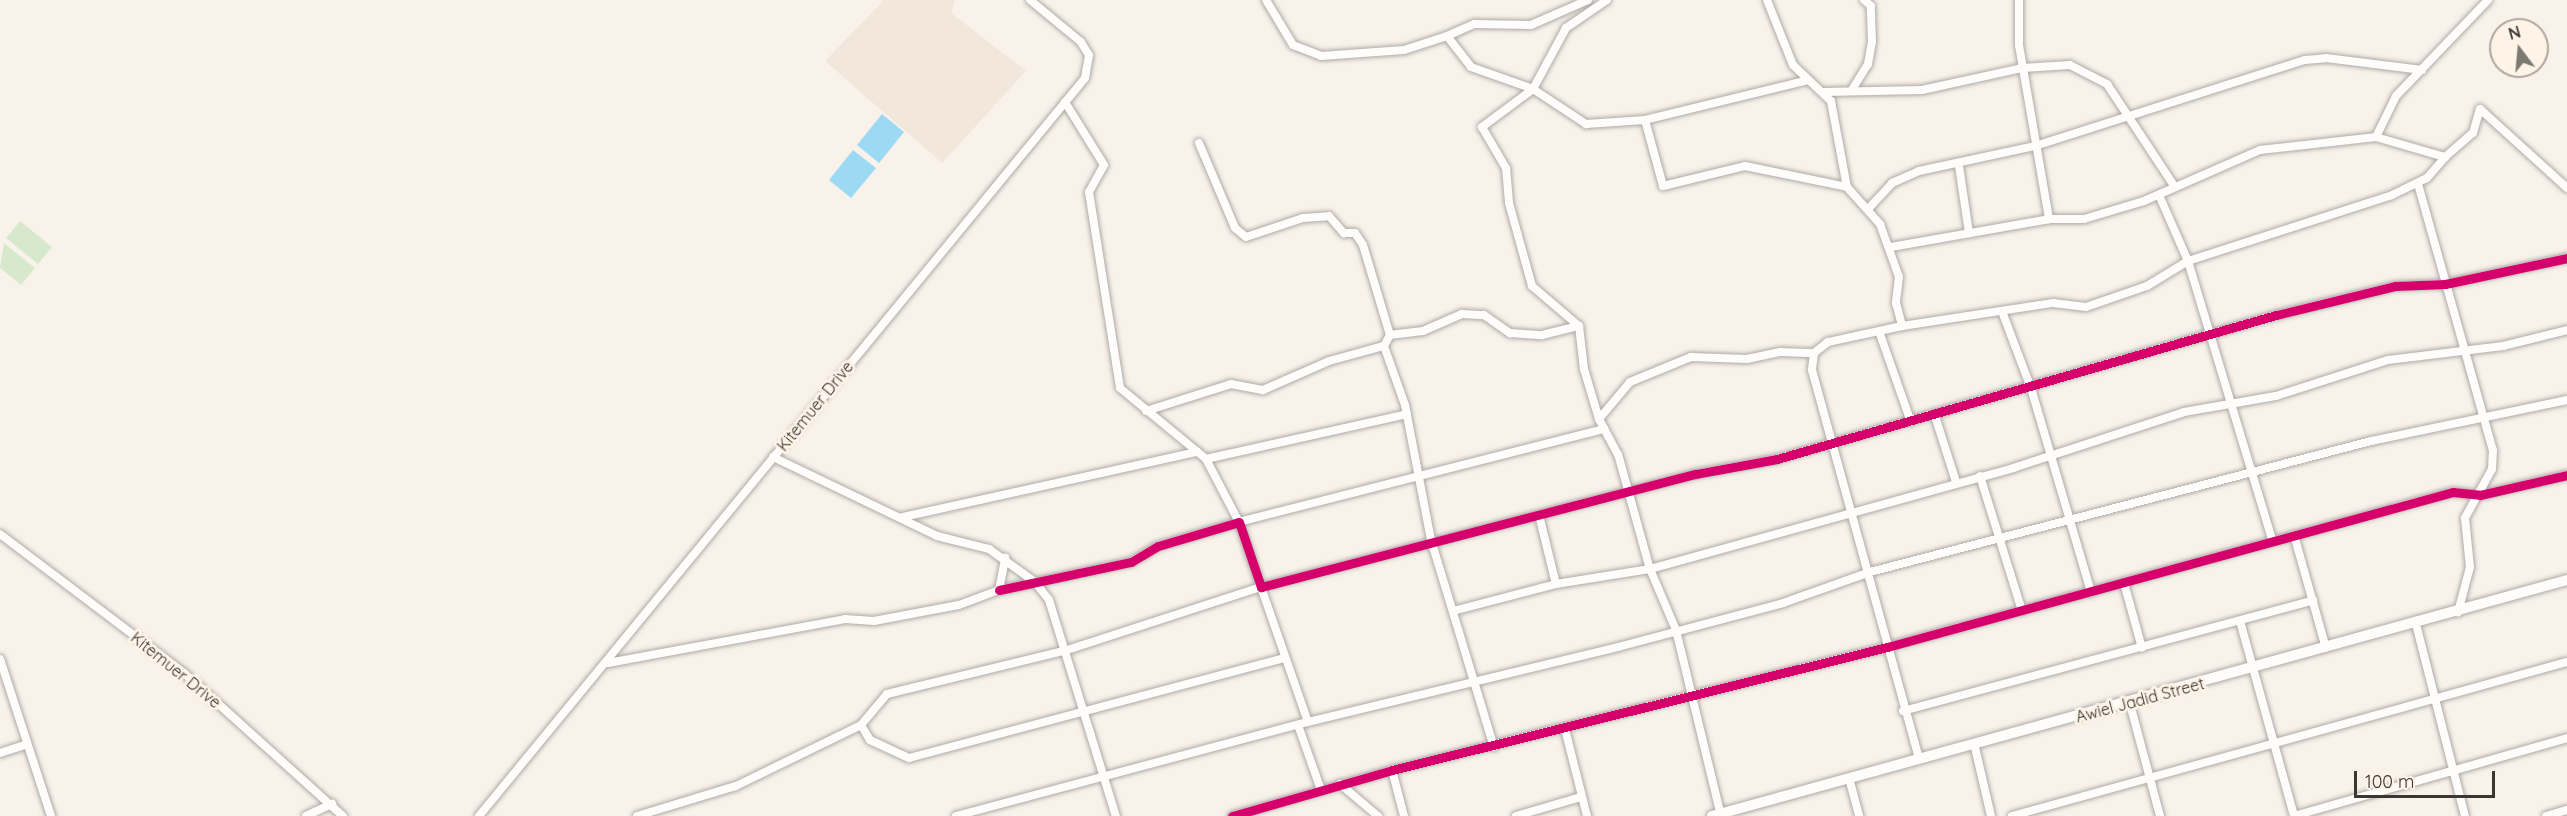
<!DOCTYPE html>
<style>
body{margin:0}
#map{position:relative;width:2567px;height:816px;overflow:hidden;background:#f8f2eb;font-family:Quicksand,sans-serif}
div>[style]{position:absolute}
[style*='--x']{left:calc(var(--x)*1px);top:calc(var(--y)*1px);width:calc(var(--w)*1px);rotate:calc(var(--a)*1deg)}
.built>*{inset:0;background:#f1e7da}
.green>*{inset:0;background:#d6e9cd}
.water>*{inset:0;background:#9cd9f2}
.roads{filter:drop-shadow(0 0 2px #aeaaa5) drop-shadow(0 0 2px #aeaaa5)}
.minor>*{height:8px;margin:-4px;padding:0 4px;transform-origin:4px;border-radius:4px;background:#fefdfc}
.tertiary>*{height:10px;margin:-5px;padding:0 5px;transform-origin:5px;border-radius:5px;background:#fefdfc}
.cycleway>*{height:9px;margin:-4.5px;padding:0 4.5px;transform-origin:4.5px;border-radius:4.5px;background:#d6006c}
span{translate:-50% -50%;white-space:nowrap;text-align:center;line-height:1.15;-webkit-text-stroke:6px #fdf3e6;paint-order:stroke}
.street-label{font-size:16px;color:#3a3631}
.north{position:absolute;left:2489px;top:18px;width:60px;height:60px;box-sizing:border-box;background:#fdf3e6;border:2px solid #afa79e;border-radius:50%;rotate:344deg;font-size:16px;font-weight:700;line-height:24px;text-align:center;color:#3a3631}
.north::after{content:'';display:block;margin:auto;width:21px;height:27px;background:#7c7872;clip-path:polygon(50% 0,100% 100%,50% 72%,0 100%)}
.scale{position:absolute;left:2354px;top:771px;width:141px;height:27px;box-sizing:border-box;border:3px solid #3a3631;border-top:0;padding-left:8px;font-size:18px;line-height:21px;white-space:nowrap;color:#3a3631;-webkit-text-stroke:4px #fdf3e6;paint-order:stroke}
</style>
<div id="map">
<div class="built">
<div style="clip-path:polygon(884px 0,955px 0,951px 13px,1026px 71px,942px 163px,825px 61px)"></div>
</div>
<div class="green">
<div style="clip-path:polygon(20px 221px,52px 247px,38px 264px,6px 238px)"></div>
<div style="clip-path:polygon(4px 243px,35px 268px,21px 285px,0 268px)"></div>
</div>
<div class="water">
<div style="clip-path:polygon(882px 114px,904px 132px,879px 163px,857px 145px)"></div>
<div style="clip-path:polygon(853px 150px,876px 168px,851px 198px,829px 180px)"></div>
</div>
<div class="roads">
<div class="minor">
<div style="--x:1266;--y:0;--w:52;--a:59"></div>
<div style="--x:1293;--y:45;--w:30;--a:21"></div>
<div style="--x:1321;--y:56;--w:83;--a:-4.1"></div>
<div style="--x:1404;--y:50;--w:45;--a:-18"></div>
<div style="--x:1447;--y:36;--w:39;--a:52"></div>
<div style="--x:1471;--y:67;--w:66;--a:19.5"></div>
<div style="--x:1533;--y:89;--w:64;--a:33.4"></div>
<div style="--x:1586;--y:124;--w:59;--a:-3.9"></div>
<div style="--x:1645;--y:120;--w:68;--a:74.7"></div>
<div style="--x:1663;--y:186;--w:84;--a:-13.7"></div>
<div style="--x:1745;--y:166;--w:104;--a:11.6"></div>
<div style="--x:1607;--y:0;--w:50;--a:145.7"></div>
<div style="--x:1566;--y:28;--w:69;--a:118.4"></div>
<div style="--x:1533;--y:89;--w:64;--a:143.3"></div>
<div style="--x:1482;--y:127;--w:48;--a:59.7"></div>
<div style="--x:1506;--y:168;--w:35;--a:85"></div>
<div style="--x:1509;--y:203;--w:86;--a:74.5"></div>
<div style="--x:1532;--y:286;--w:62;--a:40.4"></div>
<div style="--x:1579;--y:326;--w:43;--a:83.4"></div>
<div style="--x:1584;--y:369;--w:52;--a:73.3"></div>
<div style="--x:1599;--y:419;--w:40;--a:62"></div>
<div style="--x:1618;--y:454;--w:119;--a:74.5"></div>
<div style="--x:1650;--y:569;--w:66;--a:66.9"></div>
<div style="--x:1676;--y:630;--w:191;--a:76.4"></div>
<div style="--x:1767;--y:0;--w:70;--a:68.2"></div>
<div style="--x:1793;--y:65;--w:52;--a:43.5"></div>
<div style="--x:1831;--y:101;--w:87;--a:79.5"></div>
<div style="--x:1847;--y:187;--w:50;--a:48.3"></div>
<div style="--x:1880;--y:224;--w:56;--a:70.3"></div>
<div style="--x:1899;--y:277;--w:26;--a:97"></div>
<div style="--x:1896;--y:303;--w:24;--a:75"></div>
<div style="--x:1902;--y:326;--w:76;--a:167.8"></div>
<div style="--x:1828;--y:342;--w:18;--a:142"></div>
<div style="--x:1814;--y:353;--w:17;--a:97"></div>
<div style="--x:1812;--y:370;--w:402;--a:74.6"></div>
<div style="--x:2019;--y:0;--w:45;--a:90"></div>
<div style="--x:2019;--y:45;--w:177;--a:80.2"></div>
<div style="--x:2049;--y:219;--w:35;--a:0"></div>
<div style="--x:2084;--y:219;--w:63;--a:-16.7"></div>
<div style="--x:2144;--y:201;--w:127;--a:-23.7"></div>
<div style="--x:2260;--y:150;--w:117;--a:-6.4"></div>
<div style="--x:2376;--y:137;--w:72;--a:16.2"></div>
<div style="--x:2445;--y:157;--w:37;--a:-41"></div>
<div style="--x:2473;--y:133;--w:25;--a:-74"></div>
<div style="--x:2480;--y:109;--w:118;--a:42.2"></div>
<div style="--x:1447;--y:36;--w:30;--a:-24"></div>
<div style="--x:1474;--y:24;--w:57;--a:1"></div>
<div style="--x:1531;--y:25;--w:62;--a:-23.7"></div>
<div style="--x:1853;--y:88;--w:28;--a:-58"></div>
<div style="--x:1868;--y:64;--w:22;--a:-80"></div>
<div style="--x:1872;--y:42;--w:36;--a:-92"></div>
<div style="--x:1871;--y:6;--w:9;--a:-139"></div>
<div style="--x:1824;--y:92;--w:98;--a:-1.2"></div>
<div style="--x:1922;--y:90;--w:102;--a:-12.4"></div>
<div style="--x:2022;--y:68;--w:48;--a:-3.6"></div>
<div style="--x:2070;--y:65;--w:42;--a:27.2"></div>
<div style="--x:2107;--y:84;--w:123;--a:56.6"></div>
<div style="--x:1065;--y:102;--w:74;--a:58.2"></div>
<div style="--x:1104;--y:165;--w:31;--a:119"></div>
<div style="--x:1089;--y:192;--w:198;--a:81"></div>
<div style="--x:1120;--y:388;--w:112;--a:39.5"></div>
<div style="--x:1206;--y:459;--w:71;--a:62.4"></div>
<div style="--x:1239;--y:522;--w:377;--a:-14.3"></div>
<div style="--x:1645;--y:120;--w:165;--a:-13.7"></div>
<div style="--x:2376;--y:137;--w:46;--a:-64"></div>
<div style="--x:2396;--y:96;--w:133;--a:-46.2"></div>
<div style="--x:1199;--y:143;--w:92;--a:67"></div>
<div style="--x:1235;--y:228;--w:14;--a:39"></div>
<div style="--x:1246;--y:237;--w:60;--a:-18.4"></div>
<div style="--x:1303;--y:218;--w:26;--a:-4"></div>
<div style="--x:1329;--y:216;--w:23;--a:49"></div>
<div style="--x:1344;--y:233;--w:11;--a:0"></div>
<div style="--x:1355;--y:233;--w:14;--a:56"></div>
<div style="--x:1363;--y:245;--w:94;--a:73.3"></div>
<div style="--x:1390;--y:335;--w:13;--a:119"></div>
<div style="--x:1384;--y:346;--w:63;--a:70.4"></div>
<div style="--x:1405;--y:405;--w:137;--a:79.1"></div>
<div style="--x:1431;--y:540;--w:216;--a:73.1"></div>
<div style="--x:1959;--y:166;--w:68;--a:81.5"></div>
<div style="--x:2418;--y:184;--w:276;--a:74.3"></div>
<div style="--x:2493;--y:450;--w:19;--a:93"></div>
<div style="--x:2492;--y:469;--w:56;--a:118.9"></div>
<div style="--x:2465;--y:518;--w:49;--a:84.2"></div>
<div style="--x:2470;--y:567;--w:47;--a:104.9"></div>
<div style="--x:2159;--y:195;--w:72;--a:66.3"></div>
<div style="--x:2188;--y:261;--w:291;--a:73.2"></div>
<div style="--x:1869;--y:208;--w:34;--a:-47"></div>
<div style="--x:1892;--y:183;--w:30;--a:-24"></div>
<div style="--x:1919;--y:171;--w:119;--a:-12.2"></div>
<div style="--x:2035;--y:146;--w:283;--a:-17.7"></div>
<div style="--x:2305;--y:60;--w:21;--a:-5"></div>
<div style="--x:2326;--y:58;--w:97;--a:7.1"></div>
<div style="--x:1891;--y:247;--w:160;--a:-10"></div>
<div style="--x:2003;--y:314;--w:79;--a:69.3"></div>
<div style="--x:2031;--y:388;--w:213;--a:73.6"></div>
<div style="--x:1902;--y:326;--w:153;--a:-8.7"></div>
<div style="--x:2053;--y:303;--w:33;--a:7"></div>
<div style="--x:2086;--y:307;--w:65;--a:-19"></div>
<div style="--x:2147;--y:286;--w:48;--a:-31.4"></div>
<div style="--x:2188;--y:261;--w:214;--a:-17.9"></div>
<div style="--x:2392;--y:195;--w:39;--a:-26"></div>
<div style="--x:2427;--y:178;--w:28;--a:-49"></div>
<div style="--x:1880;--y:334;--w:93;--a:70.6"></div>
<div style="--x:1390;--y:335;--w:33;--a:-7"></div>
<div style="--x:1423;--y:331;--w:43;--a:-23.6"></div>
<div style="--x:1462;--y:314;--w:22;--a:3"></div>
<div style="--x:1484;--y:315;--w:32;--a:35"></div>
<div style="--x:1510;--y:333;--w:32;--a:4"></div>
<div style="--x:1542;--y:335;--w:38;--a:-14"></div>
<div style="--x:1146;--y:411;--w:89;--a:-17.6"></div>
<div style="--x:1231;--y:384;--w:33;--a:11"></div>
<div style="--x:1263;--y:390;--w:72;--a:-23.7"></div>
<div style="--x:1329;--y:361;--w:57;--a:-15.3"></div>
<div style="--x:1935;--y:416;--w:69;--a:72.3"></div>
<div style="--x:1599;--y:419;--w:48;--a:-50"></div>
<div style="--x:1630;--y:382;--w:66;--a:-22.3"></div>
<div style="--x:1691;--y:357;--w:56;--a:2"></div>
<div style="--x:1747;--y:359;--w:34;--a:-12"></div>
<div style="--x:1780;--y:352;--w:34;--a:2"></div>
<div style="--x:773;--y:457;--w:182;--a:25.7"></div>
<div style="--x:937;--y:536;--w:54;--a:14"></div>
<div style="--x:989;--y:549;--w:57;--a:35.7"></div>
<div style="--x:1035;--y:582;--w:23;--a:52"></div>
<div style="--x:1049;--y:600;--w:226;--a:72.8"></div>
<div style="--x:1206;--y:459;--w:206;--a:-12.6"></div>
<div style="--x:1980;--y:476;--w:141;--a:72.7"></div>
<div style="--x:1539;--y:515;--w:71;--a:76.2"></div>
<div style="--x:903;--y:517;--w:301;--a:-12.5"></div>
<div style="--x:0;--y:534;--w:231;--a:37.1"></div>
<div style="--x:184;--y:673;--w:214;--a:42"></div>
<div style="--x:2294;--y:535;--w:117;--a:74.2"></div>
<div style="--x:2124;--y:583;--w:67;--a:74.5"></div>
<div style="--x:999;--y:590;--w:135;--a:-12"></div>
<div style="--x:1131;--y:562;--w:31;--a:-31"></div>
<div style="--x:1158;--y:546;--w:84;--a:-16.5"></div>
<div style="--x:1239;--y:522;--w:69;--a:71.3"></div>
<div style="--x:1261;--y:587;--w:448;--a:-14.6"></div>
<div style="--x:1695;--y:474;--w:83;--a:-10.4"></div>
<div style="--x:1777;--y:459;--w:519;--a:-16.1"></div>
<div style="--x:2276;--y:315;--w:122;--a:-13.7"></div>
<div style="--x:2395;--y:286;--w:50;--a:-2.3"></div>
<div style="--x:2445;--y:284;--w:125;--a:-12"></div>
<div style="--x:1453;--y:611;--w:106;--a:-14.7"></div>
<div style="--x:1556;--y:584;--w:95;--a:-9.1"></div>
<div style="--x:1650;--y:569;--w:377;--a:-15.5"></div>
<div style="--x:2013;--y:468;--w:180;--a:-18.1"></div>
<div style="--x:2184;--y:412;--w:93;--a:-9.9"></div>
<div style="--x:2276;--y:396;--w:118;--a:-17.8"></div>
<div style="--x:2388;--y:360;--w:116;--a:-6.9"></div>
<div style="--x:2503;--y:346;--w:66;--a:-14"></div>
<div style="--x:2240;--y:621;--w:202;--a:74.5"></div>
<div style="--x:2416;--y:624;--w:198;--a:75.7"></div>
<div style="--x:0;--y:659;--w:165;--a:72"></div>
<div style="--x:608;--y:663;--w:241;--a:-10.5"></div>
<div style="--x:845;--y:619;--w:29;--a:4"></div>
<div style="--x:874;--y:621;--w:86;--a:-10.7"></div>
<div style="--x:959;--y:605;--w:43;--a:-20.6"></div>
<div style="--x:999;--y:590;--w:33;--a:-79"></div>
<div style="--x:2130;--y:704;--w:116;--a:75"></div>
<div style="--x:1903;--y:711;--w:425;--a:-15.1"></div>
<div style="--x:861;--y:725;--w:40;--a:-50"></div>
<div style="--x:887;--y:694;--w:182;--a:-13.7"></div>
<div style="--x:1064;--y:651;--w:207;--a:-18"></div>
<div style="--x:1261;--y:587;--w:143;--a:70.8"></div>
<div style="--x:1298;--y:725;--w:69;--a:70.5"></div>
<div style="--x:1565;--y:729;--w:90;--a:75.8"></div>
<div style="--x:1974;--y:743;--w:75;--a:76.9"></div>
<div style="--x:0;--y:753;--w:28;--a:-18"></div>
<div style="--x:1392;--y:770;--w:48;--a:75.4"></div>
<div style="--x:1849;--y:778;--w:39;--a:75"></div>
<div style="--x:1340;--y:784;--w:50;--a:40.1"></div>
<div style="--x:306;--y:816;--w:29;--a:-25"></div>
<div style="--x:479;--y:816;--w:955;--a:-50.61"></div>
<div style="--x:1085;--y:78;--w:23;--a:-80"></div>
<div style="--x:1089;--y:55;--w:15;--a:-122"></div>
<div style="--x:1081;--y:42;--w:66;--a:-140.5"></div>
<div style="--x:637;--y:816;--w:103;--a:-16.9"></div>
<div style="--x:736;--y:786;--w:139;--a:-26"></div>
<div style="--x:861;--y:725;--w:17;--a:59"></div>
<div style="--x:870;--y:740;--w:43;--a:24.8"></div>
<div style="--x:909;--y:758;--w:388;--a:-14.9"></div>
<div style="--x:956;--y:816;--w:364;--a:-15"></div>
<div style="--x:1308;--y:722;--w:319;--a:-13.6"></div>
<div style="--x:1618;--y:647;--w:171;--a:-14.9"></div>
<div style="--x:1783;--y:603;--w:92;--a:-19.6"></div>
<div style="--x:1870;--y:572;--w:518;--a:-14.65"></div>
<div style="--x:2371;--y:441;--w:200;--a:-11.8"></div>
<div style="--x:1232;--y:816;--w:166;--a:-16"></div>
<div style="--x:1392;--y:770;--w:510;--a:-13.95"></div>
<div style="--x:1887;--y:647;--w:587;--a:-15.32"></div>
<div style="--x:2453;--y:492;--w:27;--a:6"></div>
<div style="--x:2480;--y:495;--w:89;--a:-12.9"></div>
<div style="--x:1516;--y:816;--w:68;--a:-16.3"></div>
<div style="--x:2012;--y:816;--w:576;--a:-15.51"></div>
<div style="--x:2294;--y:816;--w:284;--a:-15.9"></div>
<div style="--x:2546;--y:816;--w:22;--a:-16"></div>
</div>
<div class="tertiary">
<div style="--x:1712;--y:816;--w:887;--a:-15.43"></div>
</div>
</div>
<div class="cycleway">
<div style="--x:999;--y:590;--w:135;--a:-12"></div>
<div style="--x:1131;--y:562;--w:31;--a:-31"></div>
<div style="--x:1158;--y:546;--w:84;--a:-16.5"></div>
<div style="--x:1239;--y:522;--w:69;--a:71.3"></div>
<div style="--x:1261;--y:587;--w:448;--a:-14.6"></div>
<div style="--x:1695;--y:474;--w:83;--a:-10.4"></div>
<div style="--x:1777;--y:459;--w:519;--a:-16.1"></div>
<div style="--x:2276;--y:315;--w:122;--a:-13.7"></div>
<div style="--x:2395;--y:286;--w:50;--a:-2.3"></div>
<div style="--x:2445;--y:284;--w:125;--a:-12"></div>
<div style="--x:1232;--y:816;--w:166;--a:-16"></div>
<div style="--x:1392;--y:770;--w:510;--a:-13.95"></div>
<div style="--x:1887;--y:647;--w:587;--a:-15.32"></div>
<div style="--x:2453;--y:492;--w:27;--a:6"></div>
<div style="--x:2480;--y:495;--w:89;--a:-12.9"></div>
</div>
<div class="street-label">
<span style="left:815px;top:406px;rotate:-51deg">Kitemuer Drive</span>
<span style="left:176px;top:670px;rotate:39deg">Kitemuer Drive</span>
<span style="left:2140px;top:700px;rotate:-15deg">Awiel Jadid Street</span>
</div>
<div class="north">N</div>
<div class="scale">100 m</div>
</div>
